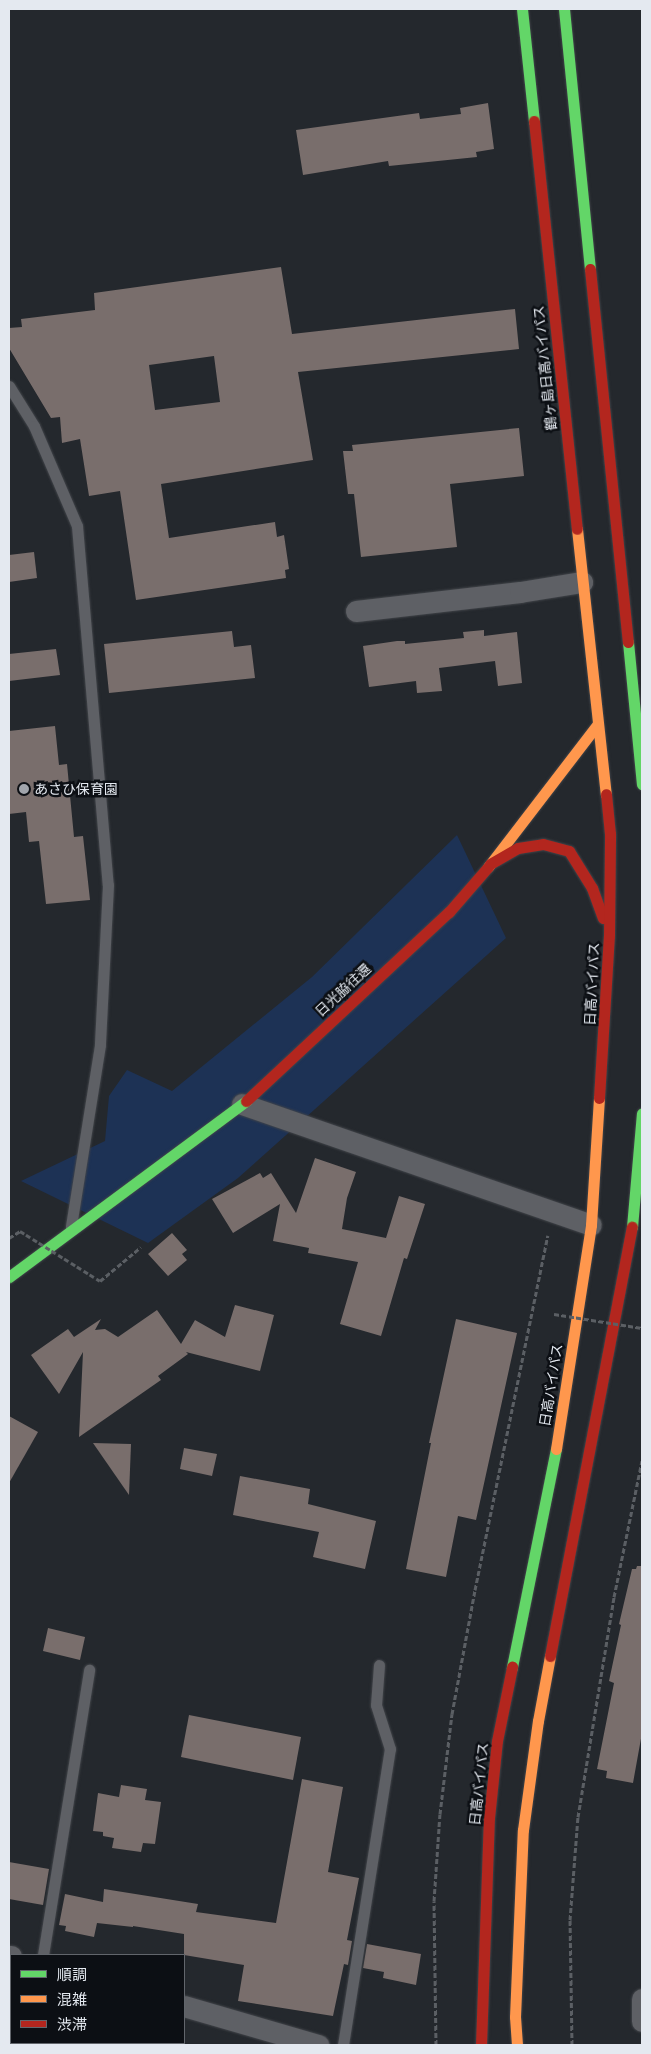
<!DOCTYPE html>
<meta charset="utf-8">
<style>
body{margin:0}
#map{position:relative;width:651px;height:2054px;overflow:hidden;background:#24282d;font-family:"Golos Text","Noto Sans JP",sans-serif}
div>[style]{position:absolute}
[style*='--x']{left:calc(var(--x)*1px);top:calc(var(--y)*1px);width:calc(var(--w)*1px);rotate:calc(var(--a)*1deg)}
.green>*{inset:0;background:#1d3255}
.building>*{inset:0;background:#796e6c}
.path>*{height:3px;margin-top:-1.5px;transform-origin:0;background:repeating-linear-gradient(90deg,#5b5f64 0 5px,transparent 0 7.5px)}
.roads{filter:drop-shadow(0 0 1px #414449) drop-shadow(0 0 1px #414449)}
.lane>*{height:11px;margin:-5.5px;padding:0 5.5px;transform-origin:5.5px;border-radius:5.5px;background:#5e6065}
.street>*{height:21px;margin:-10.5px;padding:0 10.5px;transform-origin:10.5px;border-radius:10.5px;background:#5e6065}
.fast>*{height:11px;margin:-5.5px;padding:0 5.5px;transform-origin:5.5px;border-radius:5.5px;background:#63d668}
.slow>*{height:11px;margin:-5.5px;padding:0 5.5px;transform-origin:5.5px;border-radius:5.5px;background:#ff974d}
.jam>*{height:11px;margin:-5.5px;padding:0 5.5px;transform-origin:5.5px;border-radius:5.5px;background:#b3261e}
.path-bridge>*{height:3px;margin-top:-1.5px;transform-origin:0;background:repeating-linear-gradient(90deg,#5b5f64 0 5px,transparent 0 7.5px)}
.dots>*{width:14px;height:14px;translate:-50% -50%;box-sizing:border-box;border:2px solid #0c0f14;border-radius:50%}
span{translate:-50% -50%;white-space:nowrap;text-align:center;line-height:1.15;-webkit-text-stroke:5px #0c0f14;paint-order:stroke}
.street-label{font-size:14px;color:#e4e9f0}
.poi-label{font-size:14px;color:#e4e9f0}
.left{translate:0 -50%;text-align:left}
.frame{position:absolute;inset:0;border:10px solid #e4e9f0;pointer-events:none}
.legend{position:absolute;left:10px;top:1954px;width:175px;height:90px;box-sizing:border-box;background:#0c0f14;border:1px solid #62666c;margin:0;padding:6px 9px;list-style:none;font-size:15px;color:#e4e9f0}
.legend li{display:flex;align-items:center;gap:10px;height:25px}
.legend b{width:25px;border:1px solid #62666c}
</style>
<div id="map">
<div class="green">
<div style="clip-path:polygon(457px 835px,506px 938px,238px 1178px,148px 1243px,21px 1181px,105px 1141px,109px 1096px,127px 1070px,172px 1091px,312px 977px)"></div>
</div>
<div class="building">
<div style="clip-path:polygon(488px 103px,494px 149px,476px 152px,477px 157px,389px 166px,388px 161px,303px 175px,296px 130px,419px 113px,420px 119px,461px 114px,460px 108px)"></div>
<div style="clip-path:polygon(evenodd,281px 267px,292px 334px,515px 309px,519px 349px,298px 372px,313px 460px,161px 484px,169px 538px,275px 522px,277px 537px,284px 535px,289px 569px,285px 570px,286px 578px,136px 600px,120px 491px,89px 496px,80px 439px,62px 443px,60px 417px,51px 418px,9px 348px,9px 328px,22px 327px,21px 319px,95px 310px,94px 293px,281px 267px,214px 356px,220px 402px,155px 410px,149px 365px,214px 356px)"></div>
<div style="clip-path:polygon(519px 428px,524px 476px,450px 484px,457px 547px,361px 557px,354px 494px,348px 494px,343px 451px,353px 451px,352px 445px)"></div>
<div style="clip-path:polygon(34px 552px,37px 578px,9px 582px,9px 555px)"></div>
<div style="clip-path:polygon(484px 630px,484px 636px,517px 632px,522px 683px,498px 686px,495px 661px,439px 668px,442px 691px,417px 693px,416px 681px,369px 687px,363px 646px,397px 641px,405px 641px,405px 644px,464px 638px,463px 632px)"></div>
<div style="clip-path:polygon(232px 631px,234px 647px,251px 645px,255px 678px,109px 693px,104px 644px)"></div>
<div style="clip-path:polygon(56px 649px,60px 675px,9px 681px,9px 654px)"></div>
<div style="clip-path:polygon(55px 726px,59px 765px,67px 764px,74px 837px,83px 836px,90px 900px,46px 904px,39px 841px,29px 842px,26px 812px,9px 814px,9px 731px)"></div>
<div style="clip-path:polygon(315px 1158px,356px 1172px,347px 1198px,342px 1229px,386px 1238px,399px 1196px,425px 1204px,407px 1259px,404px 1258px,381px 1336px,340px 1324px,358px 1262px,308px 1253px,309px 1248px,273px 1241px,280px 1204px,233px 1233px,212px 1199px,260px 1173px,263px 1178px,271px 1173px,296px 1213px)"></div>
<div style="clip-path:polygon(172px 1233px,187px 1250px,182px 1254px,187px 1260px,168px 1276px,148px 1254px)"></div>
<div style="clip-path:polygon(235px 1305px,274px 1315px,260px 1371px,186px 1352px,188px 1354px,158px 1376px,161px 1380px,79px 1437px,83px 1352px,59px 1394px,31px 1355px,68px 1329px,74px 1337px,101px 1319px,95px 1330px,105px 1329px,118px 1337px,157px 1310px,181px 1344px,195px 1320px,225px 1337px)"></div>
<div style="clip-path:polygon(456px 1319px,517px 1333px,476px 1520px,458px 1516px,446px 1577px,406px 1569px,431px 1443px,429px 1443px)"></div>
<div style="clip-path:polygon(9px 1416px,38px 1432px,9px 1483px)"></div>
<div style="clip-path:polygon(93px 1443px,131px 1444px,129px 1495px)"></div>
<div style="clip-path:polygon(184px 1448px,217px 1454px,212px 1476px,180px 1469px)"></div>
<div style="clip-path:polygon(240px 1476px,310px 1489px,308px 1504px,376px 1521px,365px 1569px,313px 1557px,319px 1532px,233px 1515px)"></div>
<div style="clip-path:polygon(637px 1566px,642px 1566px,642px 1733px,633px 1783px,606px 1778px,607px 1771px,597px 1769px,614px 1683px,609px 1681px,621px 1625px,619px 1624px,632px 1569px,636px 1569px)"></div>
<div style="clip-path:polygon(48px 1628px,85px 1637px,80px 1660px,43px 1651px)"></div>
<div style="clip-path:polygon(189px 1715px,301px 1737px,293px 1780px,181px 1757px)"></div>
<div style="clip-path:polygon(302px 1779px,343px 1787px,328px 1872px,359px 1878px,347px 1940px,352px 1941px,348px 1965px,344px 1964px,333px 2016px,238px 2001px,244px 1965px,184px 1955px,184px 1934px,133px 1926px,133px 1927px,97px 1923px,94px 1937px,65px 1931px,66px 1926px,59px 1925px,65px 1894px,103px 1902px,104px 1889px,198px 1904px,196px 1912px,276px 1923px)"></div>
<div style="clip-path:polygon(121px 1785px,147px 1789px,145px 1800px,161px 1802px,155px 1844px,143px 1843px,141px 1852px,112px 1848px,114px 1838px,103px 1836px,103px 1832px,93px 1831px,98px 1793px,119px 1797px)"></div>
<div style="clip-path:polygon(9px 1862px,49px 1869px,43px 1905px,9px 1899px)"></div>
<div style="clip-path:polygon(367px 1944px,421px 1954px,416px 1985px,383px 1978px,384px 1972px,363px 1968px)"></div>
</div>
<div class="path">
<div style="--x:9;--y:1238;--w:13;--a:-32"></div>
<div style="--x:100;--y:1281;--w:53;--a:-39.7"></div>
<div style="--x:436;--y:2045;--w:144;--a:-90.8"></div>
<div style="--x:434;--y:1901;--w:87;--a:-86.1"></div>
<div style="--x:440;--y:1814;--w:101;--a:-83.2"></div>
<div style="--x:452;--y:1714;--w:126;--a:-79.5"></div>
<div style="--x:475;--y:1590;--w:362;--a:-78.4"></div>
<div style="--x:572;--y:2045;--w:125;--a:-90.9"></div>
<div style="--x:570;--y:1920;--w:103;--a:-85.6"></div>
<div style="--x:578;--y:1817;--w:223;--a:-80.7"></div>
<div style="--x:614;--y:1597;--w:139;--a:-78.4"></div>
</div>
<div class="roads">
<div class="lane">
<div style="--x:9;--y:386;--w:47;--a:58"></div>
<div style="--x:34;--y:426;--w:109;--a:66.7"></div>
<div style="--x:77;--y:526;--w:360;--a:85.1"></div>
<div style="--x:108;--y:885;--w:160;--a:92.9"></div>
<div style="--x:100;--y:1045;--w:184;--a:99.1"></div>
<div style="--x:43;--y:1955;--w:289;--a:-80.8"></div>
<div style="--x:87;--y:2045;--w:2;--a:-63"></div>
<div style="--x:343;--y:2045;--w:300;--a:-81"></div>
<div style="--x:390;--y:1749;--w:46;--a:-107.7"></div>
<div style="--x:376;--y:1705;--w:40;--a:-85.7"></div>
</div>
<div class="street">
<div style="--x:356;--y:611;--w:165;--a:-6.6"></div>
<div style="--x:520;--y:592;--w:63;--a:-9.2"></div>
<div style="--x:242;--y:1104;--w:369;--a:19.1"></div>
<div style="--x:9;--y:1956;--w:2;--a:0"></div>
<div style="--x:642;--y:1999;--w:22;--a:90"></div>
<div style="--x:184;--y:2006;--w:140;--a:16.2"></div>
</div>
<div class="fast">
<div style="--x:522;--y:9;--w:113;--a:83.9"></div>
<div style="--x:564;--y:9;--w:261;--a:84.3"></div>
<div style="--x:628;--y:642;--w:143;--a:84.4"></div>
<div style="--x:632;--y:1227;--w:114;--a:-85"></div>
<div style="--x:9;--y:1277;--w:295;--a:-36.6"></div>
<div style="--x:512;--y:1667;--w:222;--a:-78.6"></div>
</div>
<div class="slow">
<div style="--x:577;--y:529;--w:267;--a:83.8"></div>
<div style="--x:488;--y:867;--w:179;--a:-52.5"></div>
<div style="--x:556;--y:1449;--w:227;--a:-81.1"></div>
<div style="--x:591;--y:1225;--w:127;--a:-86.4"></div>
<div style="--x:517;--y:2045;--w:28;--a:-94"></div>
<div style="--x:515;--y:2017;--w:187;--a:-87.6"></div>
<div style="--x:523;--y:1830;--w:110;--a:-82.2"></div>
<div style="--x:538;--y:1721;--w:66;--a:-79.5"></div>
</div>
<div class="jam">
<div style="--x:534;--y:121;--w:410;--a:84"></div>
<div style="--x:590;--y:269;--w:375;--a:84.2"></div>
<div style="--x:490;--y:864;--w:32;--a:-30"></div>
<div style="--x:518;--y:848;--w:25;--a:-9"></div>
<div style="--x:543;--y:844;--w:27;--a:15"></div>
<div style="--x:569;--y:851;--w:44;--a:58.1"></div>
<div style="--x:592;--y:888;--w:32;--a:70"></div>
<div style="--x:599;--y:1098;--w:162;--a:-86.5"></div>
<div style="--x:609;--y:936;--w:102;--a:-89.4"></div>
<div style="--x:610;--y:834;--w:40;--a:-95.7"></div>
<div style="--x:246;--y:1101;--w:277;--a:-43"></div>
<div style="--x:449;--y:912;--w:60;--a:-49.1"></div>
<div style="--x:550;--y:1656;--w:437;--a:-79.2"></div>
<div style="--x:481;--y:2045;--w:227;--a:-88"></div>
<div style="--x:489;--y:1818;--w:77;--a:-84.1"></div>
<div style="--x:497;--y:1741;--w:76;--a:-78.5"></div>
</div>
</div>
<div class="path-bridge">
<div style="--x:20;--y:1231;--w:94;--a:32"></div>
<div style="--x:554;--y:1314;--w:89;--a:9"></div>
</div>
<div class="dots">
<div style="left:24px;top:789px;background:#a1a5ac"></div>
</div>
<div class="street-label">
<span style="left:545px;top:368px;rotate:-96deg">鶴ヶ島日高バイパス</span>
<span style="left:592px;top:984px;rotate:-87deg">日高バイパス</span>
<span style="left:343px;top:990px;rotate:-43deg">日光脇往還</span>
<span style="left:551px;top:1385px;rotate:-81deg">日高バイパス</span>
<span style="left:479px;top:1784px;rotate:-84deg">日高バイパス</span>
</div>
<div class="poi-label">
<span class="left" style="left:34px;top:789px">あさひ保育園</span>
</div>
<div class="frame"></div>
<ul class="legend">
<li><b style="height:6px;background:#63d668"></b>順調</li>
<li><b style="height:6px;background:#ff974d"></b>混雑</li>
<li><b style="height:6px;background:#b3261e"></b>渋滞</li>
</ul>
</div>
